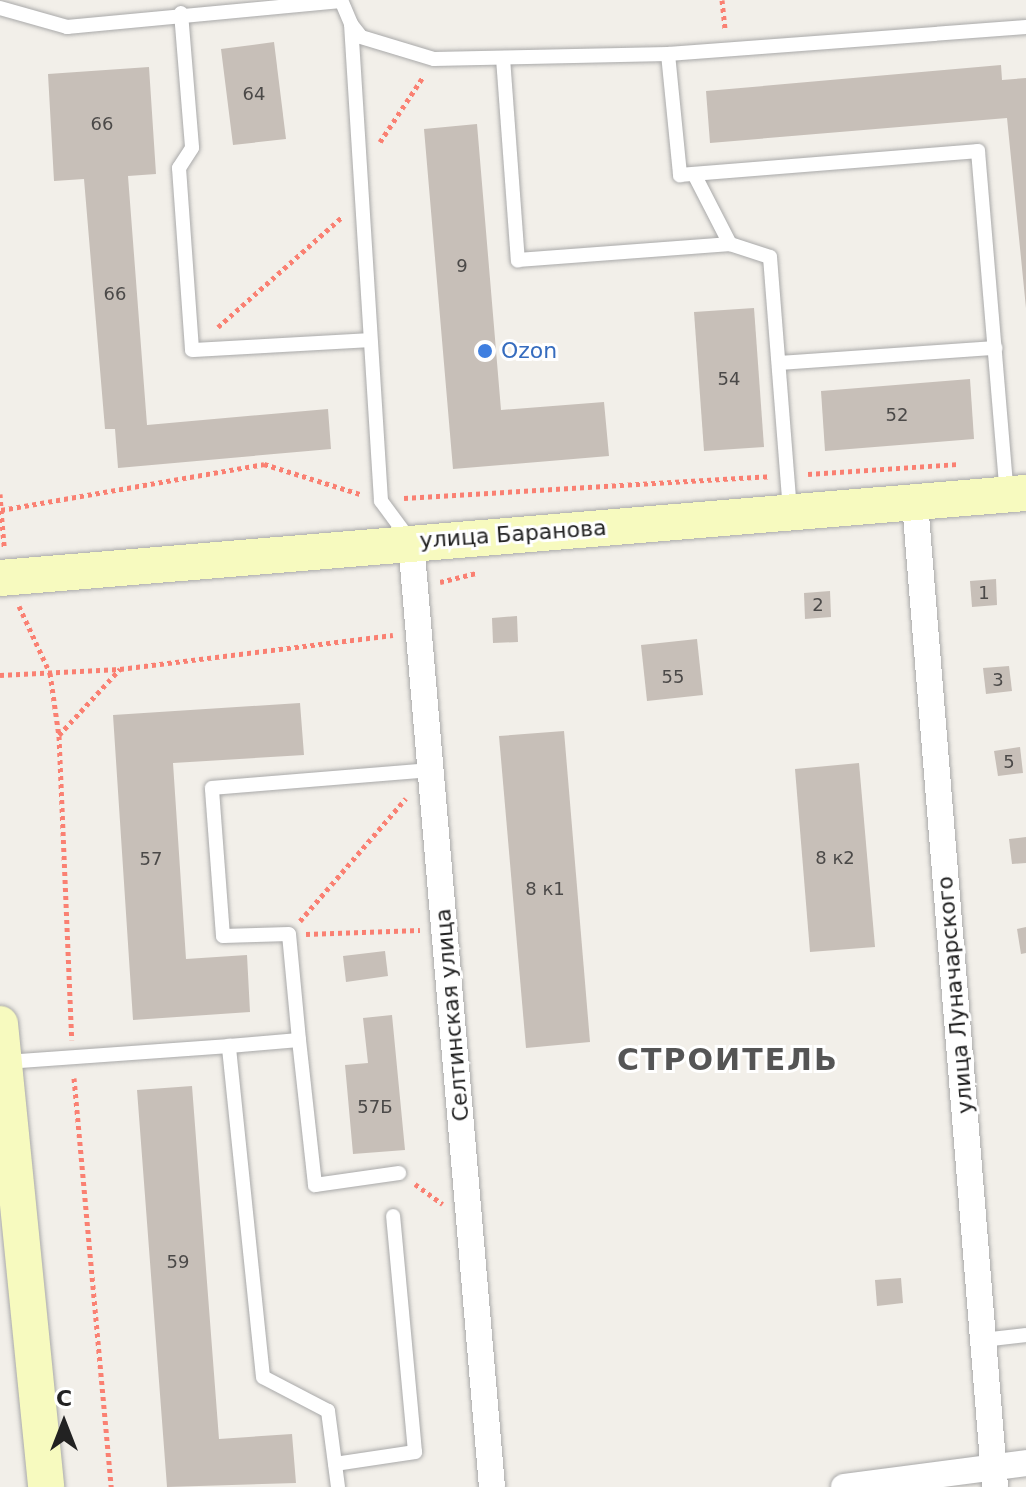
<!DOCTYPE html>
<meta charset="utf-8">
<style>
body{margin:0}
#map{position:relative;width:1026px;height:1487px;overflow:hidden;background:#f2efe9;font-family:"DejaVu Sans",sans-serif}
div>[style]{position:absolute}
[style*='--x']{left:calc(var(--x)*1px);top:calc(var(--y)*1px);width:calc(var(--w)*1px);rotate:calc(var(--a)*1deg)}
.building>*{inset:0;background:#c7bfb8}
.path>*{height:5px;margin-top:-2.5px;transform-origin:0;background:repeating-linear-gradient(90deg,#fa8072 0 4px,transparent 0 8px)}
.roads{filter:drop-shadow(0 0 2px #a9a9a9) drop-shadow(0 0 2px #a9a9a9)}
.lane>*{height:14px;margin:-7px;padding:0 7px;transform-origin:7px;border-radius:7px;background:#fff}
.street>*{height:26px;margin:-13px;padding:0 13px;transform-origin:13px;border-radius:13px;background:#fff}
.secondary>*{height:36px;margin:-18px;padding:0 18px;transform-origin:18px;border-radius:18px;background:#f7fabf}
.dots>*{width:22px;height:22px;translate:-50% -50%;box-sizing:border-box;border:4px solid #fff;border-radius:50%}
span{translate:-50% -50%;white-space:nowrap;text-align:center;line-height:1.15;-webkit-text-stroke:6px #fff;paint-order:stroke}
.number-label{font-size:18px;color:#4b4948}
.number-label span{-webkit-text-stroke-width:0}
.shop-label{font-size:22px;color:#366cbe}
.left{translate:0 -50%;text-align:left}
.street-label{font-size:22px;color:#222}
.district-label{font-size:30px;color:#555;font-weight:700;letter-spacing:2px}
.north{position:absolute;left:24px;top:1383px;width:80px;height:80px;-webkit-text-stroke:6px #fff;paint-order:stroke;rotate:0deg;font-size:22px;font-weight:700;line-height:32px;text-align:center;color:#222}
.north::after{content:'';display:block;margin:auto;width:28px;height:36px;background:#222;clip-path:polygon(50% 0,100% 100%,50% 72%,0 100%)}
</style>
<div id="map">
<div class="building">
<div style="clip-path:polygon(274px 42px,286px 139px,233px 145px,221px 49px)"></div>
<div style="clip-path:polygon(1001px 65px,1002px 80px,1026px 78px,1026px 308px,1007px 118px,710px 143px,706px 91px)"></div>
<div style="clip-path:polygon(149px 67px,156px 174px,128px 176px,147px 425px,328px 409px,331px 449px,118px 468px,115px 429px,105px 429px,84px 179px,54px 181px,48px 74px)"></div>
<div style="clip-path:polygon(477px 124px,501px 410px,604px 402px,609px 456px,453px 469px,424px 129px)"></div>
<div style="clip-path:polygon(754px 308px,764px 447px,704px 451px,694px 312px)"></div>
<div style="clip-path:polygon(970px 379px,974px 439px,825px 451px,821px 391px)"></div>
<div style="clip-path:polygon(996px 579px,997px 605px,972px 607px,970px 581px)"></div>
<div style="clip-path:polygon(830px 591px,831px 617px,805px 619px,804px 593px)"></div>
<div style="clip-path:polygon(517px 616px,518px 642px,493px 643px,492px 618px)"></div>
<div style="clip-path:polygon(697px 639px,703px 695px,647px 701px,641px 645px)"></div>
<div style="clip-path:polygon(1009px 666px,1012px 691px,986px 694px,983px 668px)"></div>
<div style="clip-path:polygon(300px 703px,304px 755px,173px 763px,186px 959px,247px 955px,250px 1012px,133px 1020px,113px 715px)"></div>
<div style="clip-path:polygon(564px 731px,590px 1042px,526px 1048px,499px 736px)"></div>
<div style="clip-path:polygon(1020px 747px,1023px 773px,998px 776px,994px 751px)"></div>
<div style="clip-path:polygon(859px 763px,875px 947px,810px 952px,795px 769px)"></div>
<div style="clip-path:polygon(1026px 837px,1026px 863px,1012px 864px,1009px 839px)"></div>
<div style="clip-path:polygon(1026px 927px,1026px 953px,1021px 954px,1017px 929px)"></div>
<div style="clip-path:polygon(385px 951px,388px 976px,346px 982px,343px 956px)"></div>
<div style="clip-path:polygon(392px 1015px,405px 1150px,353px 1154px,345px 1065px,368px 1063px,363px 1018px)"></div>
<div style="clip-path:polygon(192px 1086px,219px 1439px,292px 1434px,296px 1483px,167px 1487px,137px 1090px)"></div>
<div style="clip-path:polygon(901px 1278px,903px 1303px,877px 1306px,875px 1280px)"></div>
</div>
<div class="path">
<div style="--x:722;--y:0;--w:31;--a:84"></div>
<div style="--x:380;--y:142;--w:78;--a:-56.5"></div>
<div style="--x:218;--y:327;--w:166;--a:-41.6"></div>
<div style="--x:808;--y:474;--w:149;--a:-3.8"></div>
<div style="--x:0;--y:494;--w:16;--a:86"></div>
<div style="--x:1;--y:510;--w:267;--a:-9.9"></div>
<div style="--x:264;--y:464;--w:101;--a:17.4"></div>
<div style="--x:404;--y:498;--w:367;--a:-3.4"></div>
<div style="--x:1;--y:510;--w:37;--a:85"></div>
<div style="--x:440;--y:582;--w:38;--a:-14"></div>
<div style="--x:19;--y:606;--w:74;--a:65.2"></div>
<div style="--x:50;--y:673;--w:64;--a:81.9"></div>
<div style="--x:59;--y:736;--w:304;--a:87.6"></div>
<div style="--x:0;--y:675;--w:120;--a:-2.9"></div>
<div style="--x:120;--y:669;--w:275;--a:-7.1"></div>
<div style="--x:59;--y:735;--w:90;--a:-47.3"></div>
<div style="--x:300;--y:921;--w:162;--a:-49.2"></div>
<div style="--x:306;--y:934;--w:114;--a:-2"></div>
<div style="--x:74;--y:1078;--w:411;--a:84.8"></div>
<div style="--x:415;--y:1184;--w:34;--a:36"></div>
</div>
<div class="roads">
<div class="lane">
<div style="--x:341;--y:0;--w:26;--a:67"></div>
<div style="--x:351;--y:24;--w:478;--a:86.4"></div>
<div style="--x:381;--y:501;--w:47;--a:53.6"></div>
<div style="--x:0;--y:8;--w:70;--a:15.8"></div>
<div style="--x:67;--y:27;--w:275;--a:-5.4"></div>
<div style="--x:181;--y:13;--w:135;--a:85.3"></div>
<div style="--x:192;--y:148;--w:24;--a:123"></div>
<div style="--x:179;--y:168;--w:182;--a:85.9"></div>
<div style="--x:192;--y:350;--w:177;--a:-3.2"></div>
<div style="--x:351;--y:24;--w:16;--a:52"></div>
<div style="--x:361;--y:37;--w:76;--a:16.8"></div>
<div style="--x:434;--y:59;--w:234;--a:-1.2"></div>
<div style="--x:668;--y:54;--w:359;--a:-4.3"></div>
<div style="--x:668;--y:54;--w:122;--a:84.3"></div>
<div style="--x:680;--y:175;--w:299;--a:-4.6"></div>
<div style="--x:978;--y:151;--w:345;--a:85.2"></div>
<div style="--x:503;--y:58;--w:203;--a:85.8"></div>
<div style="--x:518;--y:260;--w:213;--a:-4.3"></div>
<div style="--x:694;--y:174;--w:79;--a:62.8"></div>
<div style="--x:730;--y:244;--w:42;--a:18"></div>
<div style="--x:770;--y:257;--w:256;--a:85.5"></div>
<div style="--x:779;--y:363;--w:217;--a:-4"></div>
<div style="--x:299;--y:1040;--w:146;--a:83.7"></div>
<div style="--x:315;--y:1185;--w:85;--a:-8.1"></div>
<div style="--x:6;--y:1062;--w:224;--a:-4.1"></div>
<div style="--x:983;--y:1340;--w:43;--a:-6.6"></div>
<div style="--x:335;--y:1464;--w:81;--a:-8.5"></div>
<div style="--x:415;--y:1452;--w:237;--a:-95.3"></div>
<div style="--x:338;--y:1487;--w:77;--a:-97.5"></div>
<div style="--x:328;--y:1411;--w:73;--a:-152.4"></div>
<div style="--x:263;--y:1377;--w:333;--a:-95.9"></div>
<div style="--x:229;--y:1046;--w:70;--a:-4.9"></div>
<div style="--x:299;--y:1040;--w:106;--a:-95.4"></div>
<div style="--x:289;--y:934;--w:66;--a:178.3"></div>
<div style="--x:223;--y:936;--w:148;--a:-94.3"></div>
<div style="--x:212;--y:788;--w:219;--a:-4.7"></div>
</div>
<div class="street">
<div style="--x:915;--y:503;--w:987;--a:85.35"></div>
<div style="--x:411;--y:542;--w:948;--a:85.1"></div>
<div style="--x:844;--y:1487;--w:184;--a:-7.5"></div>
</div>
<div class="secondary">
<div style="--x:0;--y:578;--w:1030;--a:-4.74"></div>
<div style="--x:0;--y:1024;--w:465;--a:84.3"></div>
</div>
</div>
<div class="dots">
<div style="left:485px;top:351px;background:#3f7fe0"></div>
</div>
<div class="number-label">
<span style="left:254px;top:94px">64</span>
<span style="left:102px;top:124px">66</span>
<span style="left:462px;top:266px">9</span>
<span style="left:115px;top:294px">66</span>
<span style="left:729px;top:379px">54</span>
<span style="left:897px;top:415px">52</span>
<span style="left:984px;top:593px">1</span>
<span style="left:818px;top:605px">2</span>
<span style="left:673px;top:677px">55</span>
<span style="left:998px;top:680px">3</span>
<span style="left:1009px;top:762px">5</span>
<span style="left:835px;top:858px">8 к2</span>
<span style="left:151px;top:859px">57</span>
<span style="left:545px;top:889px">8 к1</span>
<span style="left:375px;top:1107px">57Б</span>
<span style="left:178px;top:1262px">59</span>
</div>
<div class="shop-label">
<span class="left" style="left:501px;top:351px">Ozon</span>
</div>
<div class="street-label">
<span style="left:513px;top:534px;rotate:-4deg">улица Баранова</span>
<span style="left:955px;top:995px;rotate:-95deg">улица Луначарского</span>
<span style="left:452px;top:1015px;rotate:-95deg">Селтинская улица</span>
</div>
<div class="district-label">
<span style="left:728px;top:1060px">СТРОИТЕЛЬ</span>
</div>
<div class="north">С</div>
</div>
